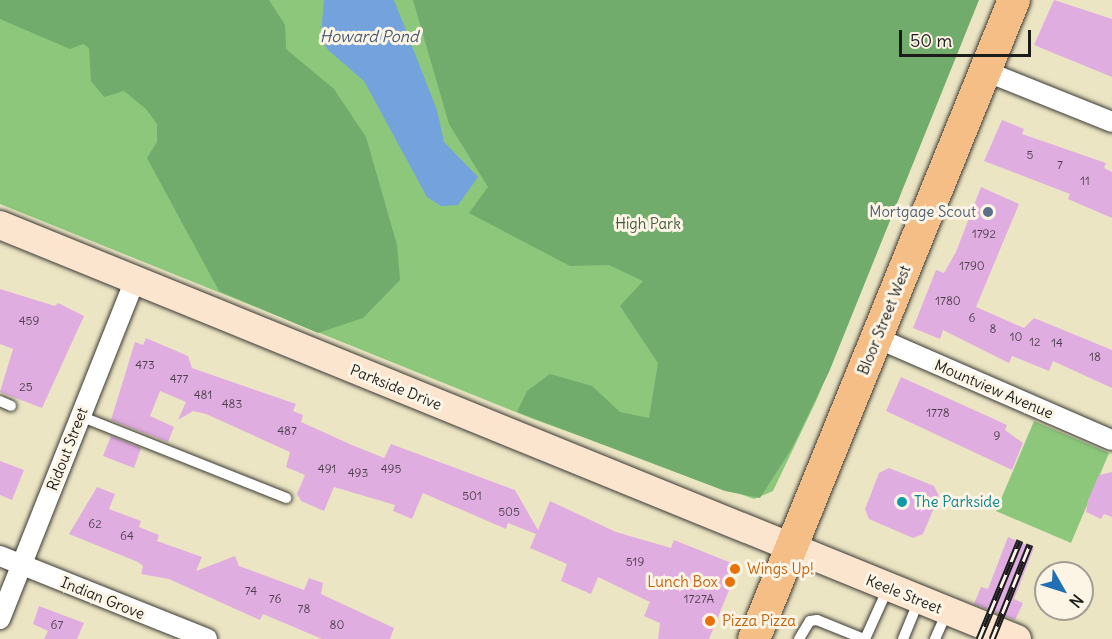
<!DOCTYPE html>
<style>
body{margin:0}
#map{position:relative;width:1112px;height:639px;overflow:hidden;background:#ece5c4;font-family:Delius,sans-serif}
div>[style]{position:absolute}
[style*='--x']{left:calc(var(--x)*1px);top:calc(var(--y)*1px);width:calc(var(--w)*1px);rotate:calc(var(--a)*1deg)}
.green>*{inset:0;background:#8cc77c}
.forest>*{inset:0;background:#71ac6c}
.water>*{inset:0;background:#74a2dd}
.building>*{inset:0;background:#e0ade1}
.roads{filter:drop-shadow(0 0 2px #3b3a35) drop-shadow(0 0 2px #3b3a35)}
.service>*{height:10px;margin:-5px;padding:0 5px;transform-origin:5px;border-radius:5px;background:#fff}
.minor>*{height:20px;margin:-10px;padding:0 10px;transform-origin:10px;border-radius:10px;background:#fff}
.secondary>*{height:28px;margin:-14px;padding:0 14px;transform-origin:14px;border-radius:14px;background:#fbe5cf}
.primary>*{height:32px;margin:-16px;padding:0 16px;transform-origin:16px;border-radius:16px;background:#f6be87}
.rail>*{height:7px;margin-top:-3.5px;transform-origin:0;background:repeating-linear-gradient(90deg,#fcf5e5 0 14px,#1c1c1c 0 28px);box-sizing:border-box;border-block:2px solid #1c1c1c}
.dots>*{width:16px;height:16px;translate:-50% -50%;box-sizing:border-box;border:3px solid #fcf5e5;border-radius:50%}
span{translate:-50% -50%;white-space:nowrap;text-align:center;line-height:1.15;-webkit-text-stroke:6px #fcf5e5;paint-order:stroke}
.number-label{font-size:12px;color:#4d404d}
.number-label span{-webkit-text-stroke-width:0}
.service-label{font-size:15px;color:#4e5e75}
.right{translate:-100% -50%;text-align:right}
.park-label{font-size:15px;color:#43583e}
.street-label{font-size:15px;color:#1c1c1c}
.culture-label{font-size:15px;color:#0d838f}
.left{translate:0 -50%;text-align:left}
.food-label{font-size:15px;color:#c56008}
.water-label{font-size:16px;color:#445873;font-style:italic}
.north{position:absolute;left:1034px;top:561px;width:60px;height:60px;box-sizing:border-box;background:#fcf5e5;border:2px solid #a29e95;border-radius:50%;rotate:129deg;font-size:16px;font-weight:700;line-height:24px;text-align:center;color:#1c1c1c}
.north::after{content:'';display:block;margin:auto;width:21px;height:27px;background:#1f6fb2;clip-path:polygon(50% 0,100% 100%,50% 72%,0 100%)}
.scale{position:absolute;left:899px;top:30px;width:132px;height:27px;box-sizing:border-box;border:3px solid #1c1c1c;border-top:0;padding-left:8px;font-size:18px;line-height:21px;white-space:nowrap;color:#1c1c1c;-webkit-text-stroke:4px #fcf5e5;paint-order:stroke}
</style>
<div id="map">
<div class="green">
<div style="clip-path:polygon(0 0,978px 0,817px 399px,773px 491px,754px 499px,533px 419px,0 204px)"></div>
<div style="clip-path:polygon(1034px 421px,1109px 453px,1071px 543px,996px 511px)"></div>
</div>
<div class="forest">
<div style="clip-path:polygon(0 0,269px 0,285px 25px,286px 49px,334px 89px,366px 137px,397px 245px,400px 280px,363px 318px,318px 333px,219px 291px,147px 158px,157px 142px,157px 124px,146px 109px,124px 91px,104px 97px,91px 81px,89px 48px,83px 44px,70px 49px,0 19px)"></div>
<div style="clip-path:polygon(413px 0,979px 0,829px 372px,792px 448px,760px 498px,725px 491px,517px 412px,527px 391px,550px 374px,592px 386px,620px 412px,649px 418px,658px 363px,620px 306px,643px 281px,609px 265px,570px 266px,469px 213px,488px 187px,449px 124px)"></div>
</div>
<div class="water">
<div style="clip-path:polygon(324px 0,394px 0,437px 110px,444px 142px,478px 177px,458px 205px,441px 206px,427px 197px,364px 81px,328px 50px,321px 37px)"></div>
</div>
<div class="building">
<div style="clip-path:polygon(1054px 0,1112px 19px,1112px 77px,1034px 45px)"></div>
<div style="clip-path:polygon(1002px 120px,1024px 129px,1022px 134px,1106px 163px,1104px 168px,1112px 172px,1112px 218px,1068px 199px,1070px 194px,984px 161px)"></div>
<div style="clip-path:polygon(981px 187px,1019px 204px,976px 307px,1024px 328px,1034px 318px,1112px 350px,1112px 388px,1053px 361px,1049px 371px,1012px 356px,1009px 363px,943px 330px,940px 339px,913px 328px,936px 270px,944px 273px,956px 252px)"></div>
<div style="clip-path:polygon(0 289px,55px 306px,58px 303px,84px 316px,42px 408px,0 392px,13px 349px,0 344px)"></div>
<div style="clip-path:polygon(146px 338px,188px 356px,192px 368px,296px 404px,293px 411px,303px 415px,301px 422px,352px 445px,384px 458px,391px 444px,515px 490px,538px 530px,550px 501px,616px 532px,671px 548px,674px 540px,739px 566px,709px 639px,658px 639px,660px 623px,644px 616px,650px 602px,598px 577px,591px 594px,561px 581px,567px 564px,530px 548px,536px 534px,508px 523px,506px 529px,423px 493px,412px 519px,393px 511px,395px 505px,334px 487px,324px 511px,301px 501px,297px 494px,305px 475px,286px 467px,290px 452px,206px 414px,193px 411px,178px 420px,186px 402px,160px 391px,150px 416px,174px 427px,168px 442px,111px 420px,135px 342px,143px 345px)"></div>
<div style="clip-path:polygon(901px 377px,1007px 425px,1005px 430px,1023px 443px,1012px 470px,886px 411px)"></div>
<div style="clip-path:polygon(111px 436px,141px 448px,134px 468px,103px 456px)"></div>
<div style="clip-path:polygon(0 461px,24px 470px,12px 500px,0 495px)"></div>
<div style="clip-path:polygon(889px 468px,934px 486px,939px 496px,923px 534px,913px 538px,869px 519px,865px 509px,879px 473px)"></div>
<div style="clip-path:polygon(1112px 472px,1112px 517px,1104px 514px,1101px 519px,1086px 512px,1088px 500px,1099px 475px)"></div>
<div style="clip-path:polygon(97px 487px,115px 494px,109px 509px,141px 521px,139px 527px,159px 535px,157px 541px,202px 557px,196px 571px,235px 556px,239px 566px,304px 590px,309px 578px,323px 583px,321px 594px,394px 628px,390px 639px,322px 639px,263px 614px,260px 620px,169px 579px,141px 574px,143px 566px,138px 562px,69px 534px)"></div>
<div style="clip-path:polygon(1008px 537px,1034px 548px,1014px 599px,1023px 603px,1015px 620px,974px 604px,981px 587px,988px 589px)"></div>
<div style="clip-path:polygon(39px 606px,84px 623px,77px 639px,44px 639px,48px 631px,33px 624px)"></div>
</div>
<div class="roads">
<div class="service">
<div style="--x:0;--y:401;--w:12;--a:24"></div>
<div style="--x:80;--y:416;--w:222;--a:21.7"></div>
<div style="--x:799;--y:639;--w:21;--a:-59"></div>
<div style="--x:810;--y:621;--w:7;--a:-8"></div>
<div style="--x:817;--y:620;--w:51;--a:22"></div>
<div style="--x:865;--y:639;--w:56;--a:-65.7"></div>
<div style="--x:903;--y:639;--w:42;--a:-67.7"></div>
<div style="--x:935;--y:639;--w:30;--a:-66"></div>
</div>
<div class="minor">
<div style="--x:985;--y:71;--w:137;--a:21.9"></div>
<div style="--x:877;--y:338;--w:256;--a:23.5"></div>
<div style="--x:0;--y:556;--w:223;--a:21.8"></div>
<div style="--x:0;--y:619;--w:365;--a:-68.3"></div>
</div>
<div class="secondary">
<div style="--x:0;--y:225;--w:1098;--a:22.15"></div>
</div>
<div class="primary">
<div style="--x:754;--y:639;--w:690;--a:-67.86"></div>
</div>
</div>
<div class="rail">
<div style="--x:979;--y:639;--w:107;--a:-67.5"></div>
<div style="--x:992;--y:639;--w:102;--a:-68.2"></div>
</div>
<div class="dots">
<div style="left:988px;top:212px;background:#5c6f8a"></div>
<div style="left:902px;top:502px;background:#0f9aa8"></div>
<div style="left:735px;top:569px;background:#e8710a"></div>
<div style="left:730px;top:582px;background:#e8710a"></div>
<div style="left:710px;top:621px;background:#e8710a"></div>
</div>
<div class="number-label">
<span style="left:1030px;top:155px">5</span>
<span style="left:1060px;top:165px">7</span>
<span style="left:1085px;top:181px">11</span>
<span style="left:984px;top:234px">1792</span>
<span style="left:972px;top:266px">1790</span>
<span style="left:948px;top:301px">1780</span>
<span style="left:972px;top:318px">6</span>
<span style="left:29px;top:321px">459</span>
<span style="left:993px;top:329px">8</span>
<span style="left:1016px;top:337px">10</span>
<span style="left:1035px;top:342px">12</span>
<span style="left:1057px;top:343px">14</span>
<span style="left:1095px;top:357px">18</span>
<span style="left:145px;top:365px">473</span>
<span style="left:179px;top:379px">477</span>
<span style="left:26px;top:387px">25</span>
<span style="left:203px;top:395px">481</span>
<span style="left:232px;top:404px">483</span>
<span style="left:938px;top:413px">1778</span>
<span style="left:287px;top:431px">487</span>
<span style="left:997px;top:436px">9</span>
<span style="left:327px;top:469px">491</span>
<span style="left:391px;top:469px">495</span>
<span style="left:358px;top:473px">493</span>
<span style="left:472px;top:496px">501</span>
<span style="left:509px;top:512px">505</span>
<span style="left:95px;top:524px">62</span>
<span style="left:127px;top:536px">64</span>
<span style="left:635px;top:562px">519</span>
<span style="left:251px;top:591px">74</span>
<span style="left:275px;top:599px">76</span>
<span style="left:699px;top:599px">1727A</span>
<span style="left:304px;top:609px">78</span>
<span style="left:57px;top:625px">67</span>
<span style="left:337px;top:625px">80</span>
</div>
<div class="service-label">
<span class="right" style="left:976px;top:212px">Mortgage Scout</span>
</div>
<div class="park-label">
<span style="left:648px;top:224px">High Park</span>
</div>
<div class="street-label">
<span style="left:884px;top:320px;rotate:-68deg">Bloor Street West</span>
<span style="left:396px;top:387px;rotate:22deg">Parkside Drive</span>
<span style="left:994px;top:389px;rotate:23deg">Mountview Avenue</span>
<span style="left:67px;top:449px;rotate:-69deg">Ridout Street</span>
<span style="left:904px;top:594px;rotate:22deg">Keele Street</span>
<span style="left:103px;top:598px;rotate:22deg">Indian Grove</span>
</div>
<div class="culture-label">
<span class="left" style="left:914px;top:502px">The Parkside</span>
</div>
<div class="food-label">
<span class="left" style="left:747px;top:569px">Wings Up!</span>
<span class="right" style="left:718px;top:582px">Lunch Box</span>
<span class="left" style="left:722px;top:621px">Pizza Pizza</span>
</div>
<div class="water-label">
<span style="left:369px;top:36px">Howard Pond</span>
</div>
<div class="north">N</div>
<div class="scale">50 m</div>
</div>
